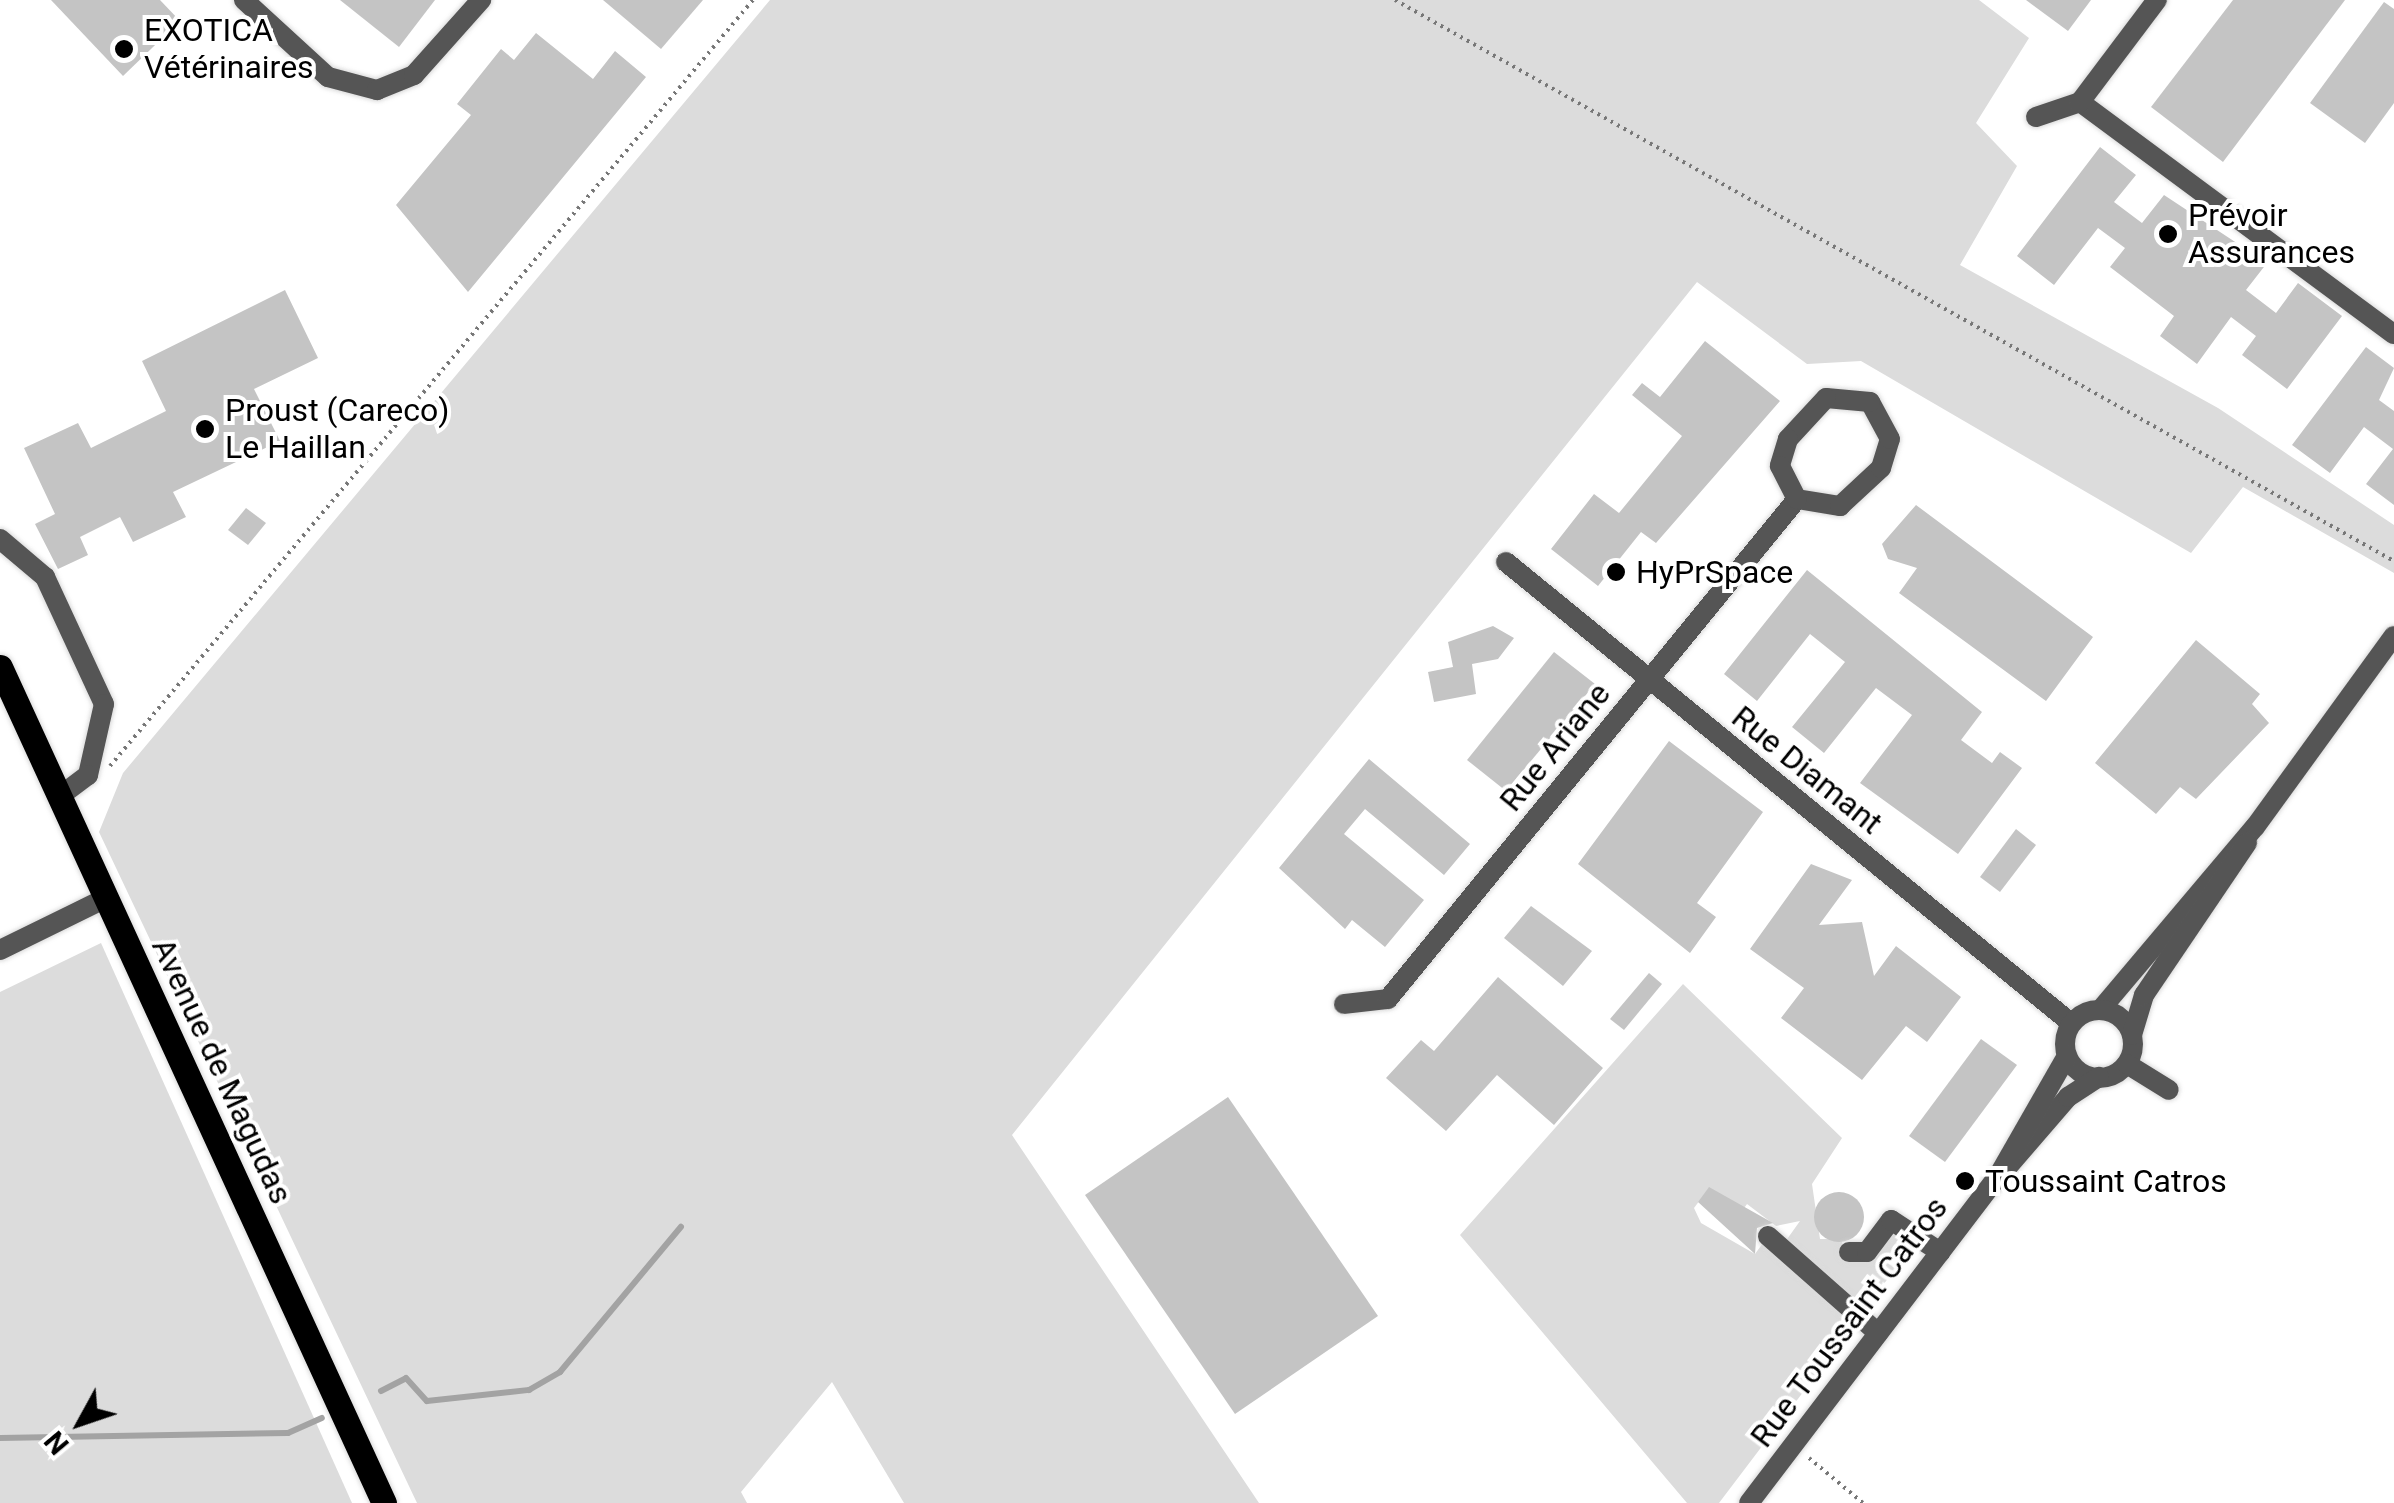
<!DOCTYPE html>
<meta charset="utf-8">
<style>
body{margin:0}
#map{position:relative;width:2394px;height:1503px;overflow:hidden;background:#fff;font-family:Roboto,sans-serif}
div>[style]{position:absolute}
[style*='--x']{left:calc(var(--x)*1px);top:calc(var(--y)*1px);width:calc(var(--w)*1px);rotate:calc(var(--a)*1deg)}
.green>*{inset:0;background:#dcdcdc}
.stream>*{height:6px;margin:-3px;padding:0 3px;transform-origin:3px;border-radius:3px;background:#a3a3a3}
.building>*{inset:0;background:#c4c4c4}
.round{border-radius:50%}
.path>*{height:4px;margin-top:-2px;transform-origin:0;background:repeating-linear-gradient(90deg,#777 0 2.5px,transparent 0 7.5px)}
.roads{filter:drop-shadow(0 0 2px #dbdbdb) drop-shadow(0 0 2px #dbdbdb)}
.minor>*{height:20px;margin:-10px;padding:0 10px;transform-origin:10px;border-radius:10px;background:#555}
.minor>.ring{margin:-10px;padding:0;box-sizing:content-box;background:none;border:20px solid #555;border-radius:50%}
.major>*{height:25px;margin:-12.5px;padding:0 12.5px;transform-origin:12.5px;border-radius:12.5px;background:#000}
.dots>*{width:28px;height:28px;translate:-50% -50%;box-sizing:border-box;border:5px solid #fff;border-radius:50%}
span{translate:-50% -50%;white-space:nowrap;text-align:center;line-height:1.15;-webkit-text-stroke:8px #fff;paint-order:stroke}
.poi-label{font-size:32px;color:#000}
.left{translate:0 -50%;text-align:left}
.street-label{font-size:32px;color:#000}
.north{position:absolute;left:30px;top:1373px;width:100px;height:100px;-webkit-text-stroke:8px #fff;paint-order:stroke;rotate:230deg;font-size:28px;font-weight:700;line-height:40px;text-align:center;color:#000}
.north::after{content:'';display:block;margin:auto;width:35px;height:45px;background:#000;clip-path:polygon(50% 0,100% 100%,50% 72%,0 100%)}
</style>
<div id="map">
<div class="green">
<div style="clip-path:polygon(770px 0,1979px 0,2029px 38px,1976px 123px,2017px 166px,1960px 265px,2218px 408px,2394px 525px,2394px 573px,2243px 487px,2191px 553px,1861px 361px,1807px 364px,1697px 282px,1012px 1135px,1259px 1503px,904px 1503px,832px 1382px,741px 1492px,747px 1503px,417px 1503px,99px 832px,123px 773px)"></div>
<div style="clip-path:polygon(101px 943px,352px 1503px,0 1503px,0 992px)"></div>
<div style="clip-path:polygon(1683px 984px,1842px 1138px,1812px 1184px,1820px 1239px,1842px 1239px,1843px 1259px,1895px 1227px,1915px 1242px,1863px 1312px,1785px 1242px,1800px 1221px,1776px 1226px,1747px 1204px,1737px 1218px,1709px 1188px,1694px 1208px,1701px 1223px,1755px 1254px,1768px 1236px,1860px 1317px,1719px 1503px,1687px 1503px,1460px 1235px)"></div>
</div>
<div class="stream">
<div style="--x:381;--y:1391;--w:28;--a:-27"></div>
<div style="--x:406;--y:1378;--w:31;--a:48"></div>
<div style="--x:427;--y:1401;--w:103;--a:-6.2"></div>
<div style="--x:529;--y:1390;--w:36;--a:-30"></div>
<div style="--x:560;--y:1372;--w:189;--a:-50.2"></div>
<div style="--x:0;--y:1438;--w:288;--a:-1"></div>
<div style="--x:288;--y:1433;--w:37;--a:-24"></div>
</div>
<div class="building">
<div style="clip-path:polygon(51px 0,160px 0,180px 21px,123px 76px)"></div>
<div style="clip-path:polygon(340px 0,435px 0,399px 47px)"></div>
<div style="clip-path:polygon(603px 0,703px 0,661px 49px)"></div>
<div style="clip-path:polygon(2026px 0,2091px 0,2068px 31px)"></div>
<div style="clip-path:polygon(2233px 0,2345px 0,2223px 162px,2151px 107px)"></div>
<div style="clip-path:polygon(2384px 2px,2394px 9px,2394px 103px,2365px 143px,2310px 103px)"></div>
<div style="clip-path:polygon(536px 33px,593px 79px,615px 51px,646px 77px,468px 292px,396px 205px,471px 115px,457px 104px,501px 49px,514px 60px)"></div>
<div style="clip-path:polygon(2100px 147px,2136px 175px,2114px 202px,2142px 223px,2164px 195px,2267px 263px,2246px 290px,2276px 313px,2298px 283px,2342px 316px,2287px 389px,2242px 355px,2256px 336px,2231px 317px,2197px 364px,2160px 336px,2174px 316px,2110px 267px,2125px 248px,2098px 228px,2054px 285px,2017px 256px)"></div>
<div style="clip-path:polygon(285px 290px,318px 358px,254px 389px,280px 441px,173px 492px,186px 517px,133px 542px,120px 517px,80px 537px,88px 555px,58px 569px,35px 524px,55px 514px,24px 448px,78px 423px,91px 448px,166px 411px,142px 361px)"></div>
<div style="clip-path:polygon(1705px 341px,1780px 401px,1656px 543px,1641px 532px,1598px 586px,1551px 549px,1594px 494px,1619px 513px,1682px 436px,1632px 395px,1642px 383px,1660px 397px)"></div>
<div style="clip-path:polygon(2366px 347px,2394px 368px,2379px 400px,2394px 411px,2394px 505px,2366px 484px,2393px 449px,2364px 427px,2330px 473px,2292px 445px)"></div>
<div style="clip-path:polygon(1916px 505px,2093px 637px,2046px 701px,1899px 593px,1917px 568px,1888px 559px,1882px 544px)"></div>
<div style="clip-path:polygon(246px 508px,266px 523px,248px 545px,228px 530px)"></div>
<div style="clip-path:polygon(1807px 570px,1982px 712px,1961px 740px,1992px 763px,2000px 752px,2022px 768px,1958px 854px,1860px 783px,1912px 715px,1876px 688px,1824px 753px,1792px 727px,1845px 662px,1810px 634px,1757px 701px,1724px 674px)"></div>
<div style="clip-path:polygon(1493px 626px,1514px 638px,1498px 659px,1472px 664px,1476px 694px,1434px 702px,1428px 672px,1453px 667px,1448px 642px)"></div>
<div style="clip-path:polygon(2196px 640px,2260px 694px,2252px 704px,2269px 723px,2196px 799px,2180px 787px,2156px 814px,2095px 763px)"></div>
<div style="clip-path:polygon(1554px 652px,1595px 684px,1506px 791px,1467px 760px)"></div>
<div style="clip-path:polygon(1669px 741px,1763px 812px,1697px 903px,1716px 917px,1690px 953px,1578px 864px)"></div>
<div style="clip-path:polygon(1369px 759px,1470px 844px,1444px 875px,1365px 809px,1344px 834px,1424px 900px,1385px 947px,1352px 920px,1345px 929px,1279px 868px)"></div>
<div style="clip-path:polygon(2016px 829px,2036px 845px,2000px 892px,1980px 877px)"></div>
<div style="clip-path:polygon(1811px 864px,1852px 880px,1819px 925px,1862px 922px,1874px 976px,1896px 946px,1961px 997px,1927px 1042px,1906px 1026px,1862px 1080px,1781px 1018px,1804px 988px,1750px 949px)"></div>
<div style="clip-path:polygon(1531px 906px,1592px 951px,1563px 986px,1504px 938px)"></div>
<div style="clip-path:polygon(1649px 973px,1662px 984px,1624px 1030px,1610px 1019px)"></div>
<div style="clip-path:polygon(1498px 977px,1603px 1068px,1554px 1125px,1497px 1075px,1446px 1131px,1386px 1078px,1421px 1040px,1434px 1051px)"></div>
<div style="clip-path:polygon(1981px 1039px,2017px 1065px,1945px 1162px,1909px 1136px)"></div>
<div style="clip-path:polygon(1228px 1097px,1378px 1316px,1235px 1414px,1085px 1195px)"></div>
<div style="clip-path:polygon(1709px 1187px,1773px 1223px,1757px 1228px,1755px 1254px,1698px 1202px)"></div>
<div class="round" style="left:1814px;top:1192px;width:50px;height:50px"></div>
</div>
<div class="path">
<div style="--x:1395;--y:0;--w:1146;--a:29.32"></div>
<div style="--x:110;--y:766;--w:1000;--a:-49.99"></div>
<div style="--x:1809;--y:1458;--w:70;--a:39.8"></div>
</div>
<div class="roads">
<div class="minor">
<div style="--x:244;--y:0;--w:114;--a:42.5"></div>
<div style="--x:328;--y:77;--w:51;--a:14.9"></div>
<div style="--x:377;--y:90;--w:40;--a:-22"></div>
<div style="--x:414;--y:75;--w:101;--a:-48.2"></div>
<div style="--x:2080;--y:102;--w:390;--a:36.5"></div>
<div style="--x:2036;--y:117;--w:46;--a:-18.8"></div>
<div style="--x:2080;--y:102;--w:128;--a:-53"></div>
<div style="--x:0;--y:539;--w:59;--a:40.2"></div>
<div style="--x:45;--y:577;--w:140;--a:65.1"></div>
<div style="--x:104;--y:704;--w:73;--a:102.7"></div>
<div style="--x:88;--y:775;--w:35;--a:143"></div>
<div style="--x:1506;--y:562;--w:729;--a:39.21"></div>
<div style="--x:0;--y:950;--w:118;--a:-26.1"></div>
<div style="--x:1344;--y:1004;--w:44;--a:-6.5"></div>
<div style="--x:1388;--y:999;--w:646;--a:-50.72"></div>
<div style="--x:1797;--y:499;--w:44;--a:9.2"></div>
<div style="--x:1840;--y:506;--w:56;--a:-42.8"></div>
<div style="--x:1881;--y:468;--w:30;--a:-73"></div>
<div style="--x:1890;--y:439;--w:42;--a:-118.4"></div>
<div style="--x:1870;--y:402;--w:44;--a:-174.8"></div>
<div style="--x:1826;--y:398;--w:56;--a:132.8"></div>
<div style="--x:1788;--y:439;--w:28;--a:107"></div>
<div style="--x:1780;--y:466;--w:37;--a:63"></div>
<div style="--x:2101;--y:1009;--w:238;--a:-49.8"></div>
<div style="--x:2255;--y:827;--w:236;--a:-54"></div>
<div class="ring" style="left:2065px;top:1010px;width:48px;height:48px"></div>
<div style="--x:2132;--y:1035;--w:42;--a:-73.3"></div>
<div style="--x:2144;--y:995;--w:184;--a:-55.9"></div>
<div style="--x:2127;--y:1064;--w:49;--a:31.8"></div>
<div style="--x:1999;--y:1177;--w:106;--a:-49.2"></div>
<div style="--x:2068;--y:1097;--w:37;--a:-33"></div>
<div style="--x:1768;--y:1236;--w:147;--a:41.4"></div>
<div style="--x:1849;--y:1252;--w:18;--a:0"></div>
<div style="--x:1867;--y:1252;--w:40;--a:-53"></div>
<div style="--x:1891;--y:1220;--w:59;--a:33.1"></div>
<div style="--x:1749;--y:1503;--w:409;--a:-52.7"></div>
<div style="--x:1997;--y:1178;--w:141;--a:-60.2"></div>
</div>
<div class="major">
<div style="--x:0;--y:667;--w:920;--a:65.33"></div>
</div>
</div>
<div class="dots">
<div style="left:124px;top:49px;background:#000"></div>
<div style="left:2168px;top:234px;background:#000"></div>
<div style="left:205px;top:429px;background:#000"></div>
<div style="left:1616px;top:572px;background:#000"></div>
<div style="left:1965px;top:1181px;background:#000"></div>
</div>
<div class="poi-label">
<span class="left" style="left:144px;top:49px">EXOTICA<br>Vétérinaires</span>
<span class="left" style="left:2188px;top:234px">Prévoir<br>Assurances</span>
<span class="left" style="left:225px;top:429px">Proust (Careco)<br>Le Haillan</span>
<span class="left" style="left:1636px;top:572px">HyPrSpace</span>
<span class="left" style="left:1985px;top:1181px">Toussaint Catros</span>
</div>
<div class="street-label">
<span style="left:1555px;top:747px;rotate:-51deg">Rue Ariane</span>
<span style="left:1807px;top:770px;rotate:39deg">Rue Diamant</span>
<span style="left:222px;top:1071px;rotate:65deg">Avenue de Magudas</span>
<span style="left:1849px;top:1322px;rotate:-53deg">Rue Toussaint Catros</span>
</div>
<div class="north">N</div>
</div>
